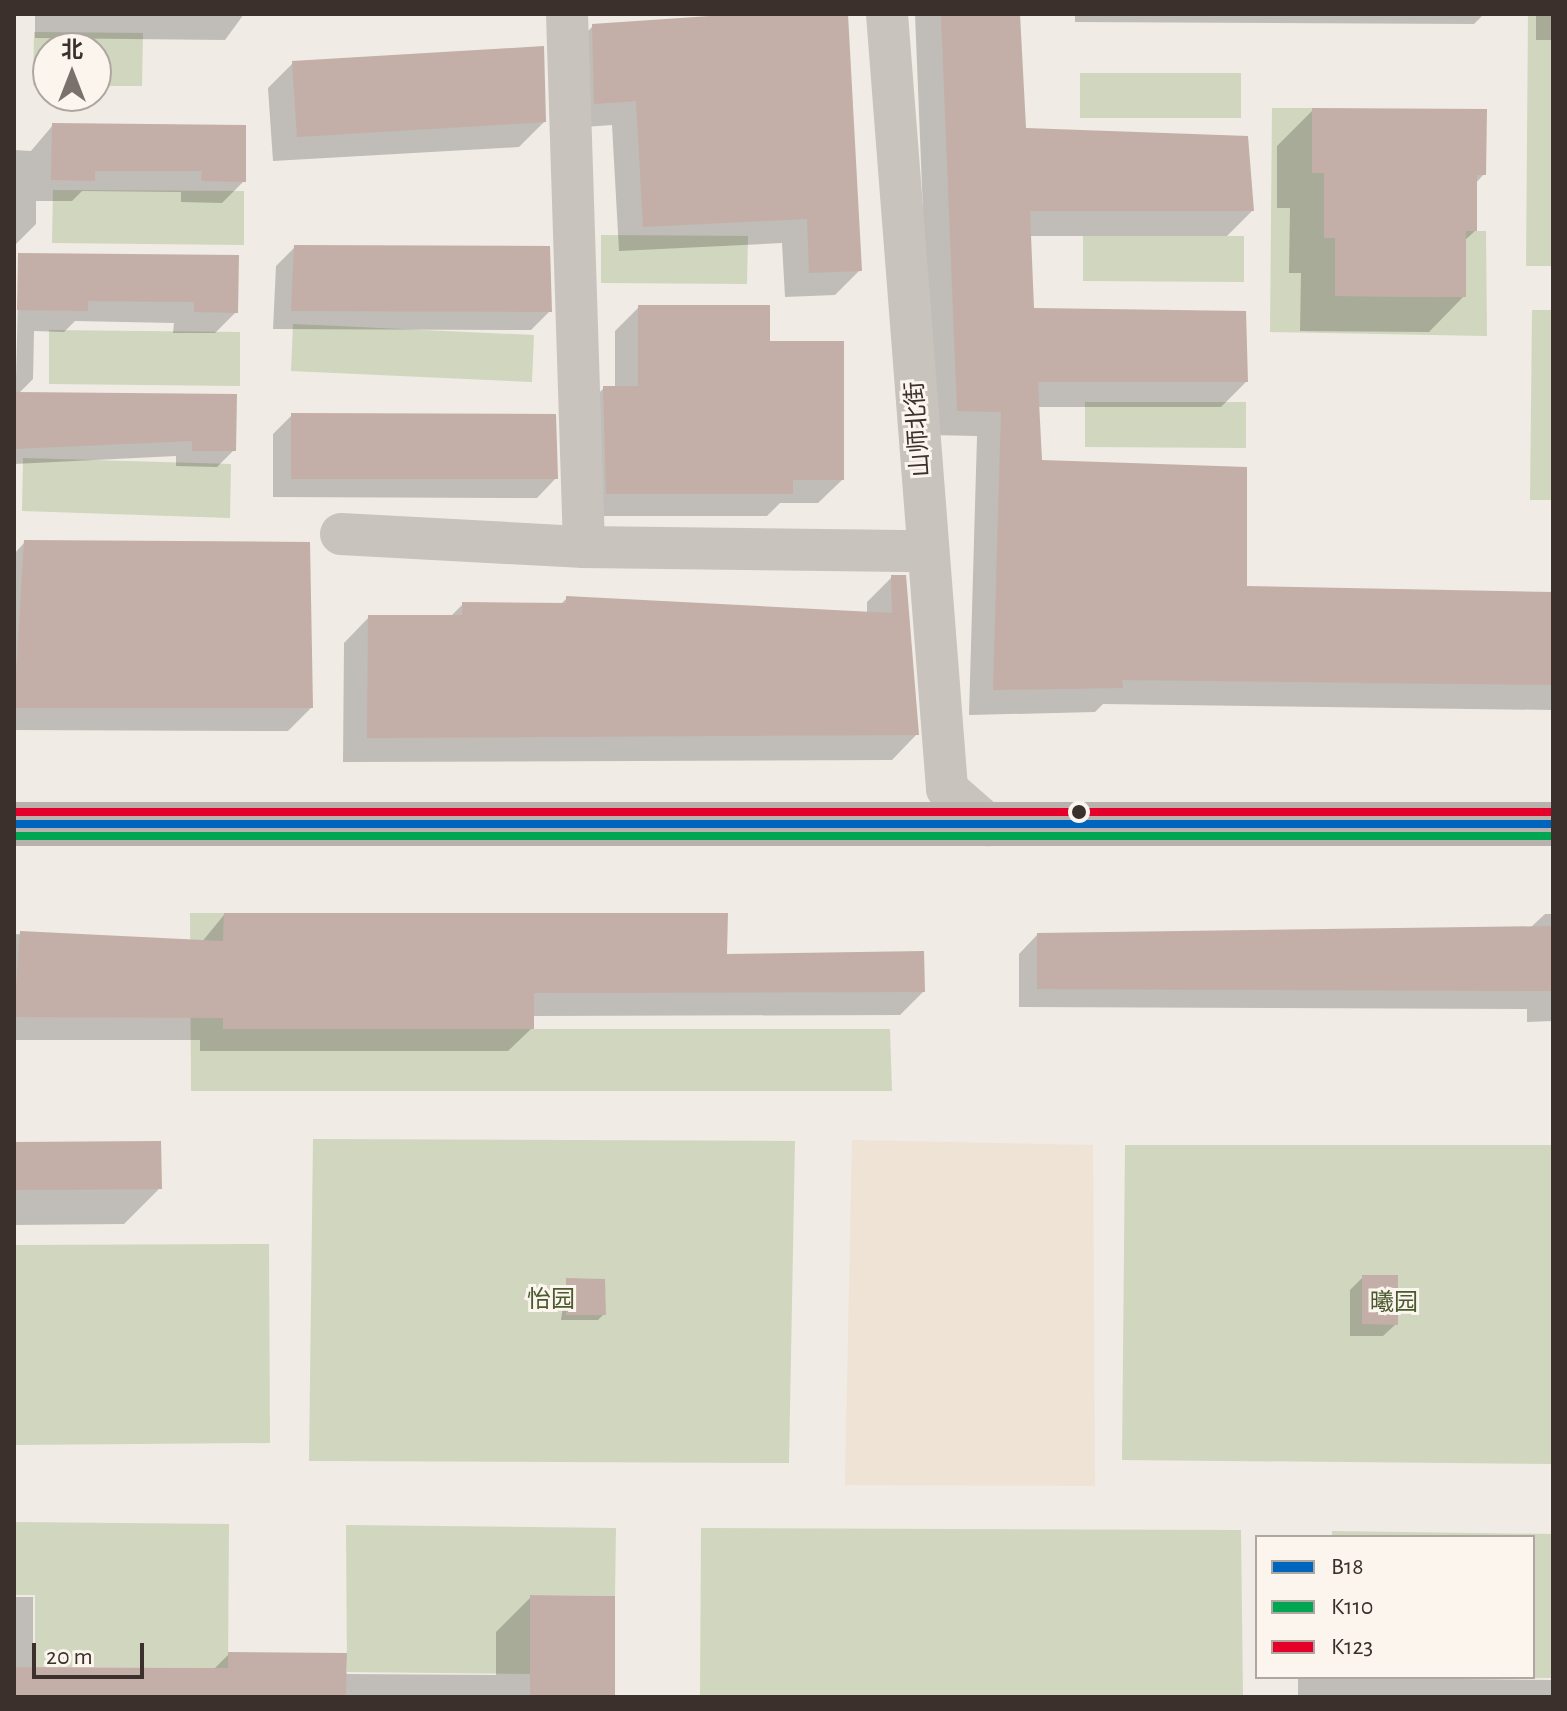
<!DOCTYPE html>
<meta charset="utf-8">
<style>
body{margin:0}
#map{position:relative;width:1567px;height:1711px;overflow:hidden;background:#f0ebe5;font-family:"Alegreya Sans","Noto Sans SC",sans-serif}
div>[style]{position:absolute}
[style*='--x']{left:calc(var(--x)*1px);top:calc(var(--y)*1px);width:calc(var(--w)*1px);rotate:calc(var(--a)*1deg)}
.green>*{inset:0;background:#d1d6bf}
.plaza>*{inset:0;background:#eee3d5}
.shadow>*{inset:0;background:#0003}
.building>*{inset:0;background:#c3afa7}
.minor>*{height:42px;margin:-21px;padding:0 21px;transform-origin:21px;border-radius:21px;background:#c9c3be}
.major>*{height:44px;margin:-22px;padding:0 22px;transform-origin:22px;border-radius:22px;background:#b8b1ad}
.bus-1>*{height:8px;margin:-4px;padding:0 4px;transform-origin:4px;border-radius:4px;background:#0065bd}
.bus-2>*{height:8px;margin:-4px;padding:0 4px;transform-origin:4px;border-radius:4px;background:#00a651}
.bus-3>*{height:8px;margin:-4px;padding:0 4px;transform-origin:4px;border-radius:4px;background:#e4002b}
.dots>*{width:22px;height:22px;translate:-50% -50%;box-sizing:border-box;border:4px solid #fbf5ee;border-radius:50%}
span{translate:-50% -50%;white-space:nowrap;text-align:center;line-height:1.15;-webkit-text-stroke:6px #fbf5ee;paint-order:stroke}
.street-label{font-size:24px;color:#3b302b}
.park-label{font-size:24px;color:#4a5a2e}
.frame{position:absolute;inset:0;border:16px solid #3b302b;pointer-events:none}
.legend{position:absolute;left:1255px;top:1535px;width:280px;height:144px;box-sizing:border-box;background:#fbf5ee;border:2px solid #aea6a0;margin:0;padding:10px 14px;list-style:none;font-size:24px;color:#3b302b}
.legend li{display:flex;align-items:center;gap:16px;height:40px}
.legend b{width:40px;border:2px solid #aea6a0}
.north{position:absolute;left:32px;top:32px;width:80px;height:80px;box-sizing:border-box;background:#fbf5ee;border:2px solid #aea6a0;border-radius:50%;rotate:0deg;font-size:22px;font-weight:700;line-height:32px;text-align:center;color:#3b302b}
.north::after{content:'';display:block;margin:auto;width:28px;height:36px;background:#7a716c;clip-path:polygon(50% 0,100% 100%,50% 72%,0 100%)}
.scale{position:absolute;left:32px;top:1643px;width:112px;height:36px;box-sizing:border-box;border:4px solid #3b302b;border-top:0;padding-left:10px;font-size:24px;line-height:28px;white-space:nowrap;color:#3b302b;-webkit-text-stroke:6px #fbf5ee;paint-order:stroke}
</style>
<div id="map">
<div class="green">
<div style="clip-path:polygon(1528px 14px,1553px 14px,1553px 266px,1526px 266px)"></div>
<div style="clip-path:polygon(34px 32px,143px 33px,142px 86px,96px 86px,96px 48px,48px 48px,48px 85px,33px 85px)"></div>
<div style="clip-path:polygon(1080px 73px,1241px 73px,1241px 118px,1080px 118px)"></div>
<div style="clip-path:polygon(1272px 108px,1312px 108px,1312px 173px,1324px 173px,1324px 238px,1335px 238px,1335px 296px,1466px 297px,1466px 231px,1486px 231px,1487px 336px,1270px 332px)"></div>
<div style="clip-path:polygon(53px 190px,244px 191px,244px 245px,52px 243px)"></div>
<div style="clip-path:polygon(601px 235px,748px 236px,747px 284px,601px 283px)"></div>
<div style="clip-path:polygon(1083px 236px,1244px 236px,1244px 282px,1083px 281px)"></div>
<div style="clip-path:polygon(1532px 310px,1553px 310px,1553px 500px,1530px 500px)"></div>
<div style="clip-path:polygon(293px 324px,534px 335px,532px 382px,291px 371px)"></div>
<div style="clip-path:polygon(49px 330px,240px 332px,240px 386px,49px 384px)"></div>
<div style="clip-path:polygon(1085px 402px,1246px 402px,1246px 448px,1085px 447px)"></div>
<div style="clip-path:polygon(23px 458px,231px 464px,230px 518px,22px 511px)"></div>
<div style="clip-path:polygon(190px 913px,224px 913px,223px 1029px,890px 1029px,892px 1091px,191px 1091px)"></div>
<div style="clip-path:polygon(313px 1139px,795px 1141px,789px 1463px,309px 1461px)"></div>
<div style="clip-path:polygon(1125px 1145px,1553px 1145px,1553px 1464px,1122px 1460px)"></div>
<div style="clip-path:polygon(269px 1244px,270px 1443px,14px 1445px,14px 1245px)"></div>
<div style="clip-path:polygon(14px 1522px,229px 1524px,228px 1668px,35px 1667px,35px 1595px,14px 1595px)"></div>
<div style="clip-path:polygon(346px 1525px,616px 1528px,615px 1596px,531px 1595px,530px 1674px,347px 1672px)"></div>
<div style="clip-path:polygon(701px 1528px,1241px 1530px,1243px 1697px,700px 1697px)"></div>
<div style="clip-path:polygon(1332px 1531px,1553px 1534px,1553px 1678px,1415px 1677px,1533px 1677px,1533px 1537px,1332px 1537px)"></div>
</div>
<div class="plaza">
<div style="clip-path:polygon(852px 1140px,1093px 1145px,1095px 1486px,845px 1485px)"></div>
</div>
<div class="shadow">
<div style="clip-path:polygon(35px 14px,244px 14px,225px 40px,35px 38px)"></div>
<div style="clip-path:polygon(768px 14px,846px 14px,860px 270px,835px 295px,785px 297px,782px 243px,619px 251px,612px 125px,570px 128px,568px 51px,593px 26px)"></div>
<div style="clip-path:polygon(915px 14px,1018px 14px,1024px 130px,1252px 211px,1227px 236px,1029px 236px,1033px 310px,1246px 382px,1221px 407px,1037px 407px,1040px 462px,1245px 588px,1553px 594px,1553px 710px,1103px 704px,1095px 712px,969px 715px,977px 436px,932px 435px)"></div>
<div style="clip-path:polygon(1075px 14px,1484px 14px,1474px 24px,1075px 22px)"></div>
<div style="clip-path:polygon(1536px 14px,1553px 14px,1553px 40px,1536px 40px)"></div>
<div style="clip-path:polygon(293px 63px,544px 122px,519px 147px,273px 161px,268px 88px)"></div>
<div style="clip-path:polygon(1313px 110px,1484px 174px,1475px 184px,1475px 231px,1464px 241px,1464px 296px,1429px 332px,1300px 331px,1301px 273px,1289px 273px,1290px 208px,1277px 208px,1277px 146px)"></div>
<div style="clip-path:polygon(53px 125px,244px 181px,222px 203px,181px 202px,181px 192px,82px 191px,72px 201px,36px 201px,36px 224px,14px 246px,14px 150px,31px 151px)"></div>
<div style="clip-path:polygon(295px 247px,550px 311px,531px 330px,273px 329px,276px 266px)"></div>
<div style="clip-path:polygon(19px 255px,236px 312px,215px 333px,173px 333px,174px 323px,75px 321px,64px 332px,34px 331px,33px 379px,18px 394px,234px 450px,217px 467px,176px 466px,176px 456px,14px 464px)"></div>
<div style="clip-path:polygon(639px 307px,768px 343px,842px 480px,818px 503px,780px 503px,767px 516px,584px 516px,580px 411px,604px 388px,615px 388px,615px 331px)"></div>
<div style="clip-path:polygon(292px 415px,556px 478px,537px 498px,273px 497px,273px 434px)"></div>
<div style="clip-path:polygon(25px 542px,311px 708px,288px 731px,14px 730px,14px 554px)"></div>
<div style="clip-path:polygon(892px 577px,917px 734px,892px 760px,343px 762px,344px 643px,369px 617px,450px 617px,463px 604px,560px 605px,567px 598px,867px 615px,867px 602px)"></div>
<div style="clip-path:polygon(1545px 914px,1553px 914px,1553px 1021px,1527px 1022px,1527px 1009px,1019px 1007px,1019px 954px,1037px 935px,1530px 928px)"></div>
<div style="clip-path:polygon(224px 915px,725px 956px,923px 992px,900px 1015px,532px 1016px,532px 1028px,508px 1051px,200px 1051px,200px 1040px,14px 1040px,14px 934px,201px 943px)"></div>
<div style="clip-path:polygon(14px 1144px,160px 1188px,124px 1224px,14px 1225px)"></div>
<div style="clip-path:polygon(1363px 1277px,1396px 1324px,1383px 1336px,1350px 1336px,1350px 1290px)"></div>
<div style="clip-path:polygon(567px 1280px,604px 1314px,598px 1320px,561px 1320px)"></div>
<div style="clip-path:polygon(14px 1597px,33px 1597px,33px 1669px,213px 1670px,229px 1654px,345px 1674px,496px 1675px,496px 1632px,531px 1597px,613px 1697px,14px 1697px)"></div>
<div style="clip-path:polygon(1298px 1677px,1553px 1680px,1553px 1697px,1298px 1697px)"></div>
</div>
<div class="building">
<div style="clip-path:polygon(739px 14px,848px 14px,862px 271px,809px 273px,807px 219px,643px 227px,636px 101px,594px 104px,592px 24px)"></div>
<div style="clip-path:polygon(941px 14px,1020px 14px,1026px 128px,1248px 136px,1254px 211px,1030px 211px,1034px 308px,1246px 311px,1248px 382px,1038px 382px,1042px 460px,1247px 467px,1247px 586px,1553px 592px,1553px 685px,1122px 680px,1123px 688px,993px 690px,1001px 412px,957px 411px)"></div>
<div style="clip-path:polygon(544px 46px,546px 122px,297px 137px,292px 61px)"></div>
<div style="clip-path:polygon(1312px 108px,1487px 109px,1486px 175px,1477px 175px,1477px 231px,1466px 231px,1466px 297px,1335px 296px,1335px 238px,1324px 238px,1324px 173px,1312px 173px)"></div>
<div style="clip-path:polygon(52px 123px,246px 125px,246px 182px,201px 181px,202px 171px,95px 171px,95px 181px,51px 180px)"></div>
<div style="clip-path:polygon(294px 245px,550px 246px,552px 312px,291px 311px)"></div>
<div style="clip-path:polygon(18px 253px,239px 255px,238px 313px,194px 312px,194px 302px,88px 301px,88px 311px,17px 310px)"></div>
<div style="clip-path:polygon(638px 305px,770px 305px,770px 341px,844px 341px,844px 480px,793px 480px,793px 494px,606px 494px,603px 386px,638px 386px)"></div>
<div style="clip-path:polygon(15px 392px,237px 394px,236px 451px,192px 451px,192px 441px,14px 449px)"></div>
<div style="clip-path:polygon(291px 413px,556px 414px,558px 479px,291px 479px)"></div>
<div style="clip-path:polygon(24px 540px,310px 542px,313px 708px,14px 708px)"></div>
<div style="clip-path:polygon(891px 575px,906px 575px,919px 735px,367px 738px,368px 615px,462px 615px,462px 602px,566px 603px,566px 596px,892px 613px)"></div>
<div style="clip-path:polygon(224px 913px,728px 913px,727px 954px,924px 951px,925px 992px,534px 993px,534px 1029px,223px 1029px,223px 1018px,14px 1017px,20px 931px,223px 941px)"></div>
<div style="clip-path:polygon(1553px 926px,1553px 991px,1037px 989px,1037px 933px)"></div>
<div style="clip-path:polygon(161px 1141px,162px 1189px,14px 1190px,14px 1142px)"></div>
<div style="clip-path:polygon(1362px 1275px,1398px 1275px,1398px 1325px,1362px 1324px)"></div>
<div style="clip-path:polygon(566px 1278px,605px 1279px,606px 1315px,566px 1315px)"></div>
<div style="clip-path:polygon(530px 1595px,615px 1596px,615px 1697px,530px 1697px)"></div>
<div style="clip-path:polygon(228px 1652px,347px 1653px,346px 1697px,14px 1697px,14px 1667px,228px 1668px)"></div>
</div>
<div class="minor">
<div style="--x:567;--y:14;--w:533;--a:88.17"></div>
<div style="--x:887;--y:14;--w:777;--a:85.57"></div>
<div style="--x:947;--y:789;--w:55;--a:41.3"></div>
<div style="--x:341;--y:534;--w:243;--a:3.1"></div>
<div style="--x:584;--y:547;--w:341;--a:0.7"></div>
</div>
<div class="major">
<div style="--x:14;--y:824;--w:1539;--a:0"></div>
</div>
<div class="bus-1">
<div style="--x:14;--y:824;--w:1539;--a:0"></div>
</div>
<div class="bus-2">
<div style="--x:14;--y:836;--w:1539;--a:0"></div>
</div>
<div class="bus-3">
<div style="--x:14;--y:812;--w:1539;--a:0"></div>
</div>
<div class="dots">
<div style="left:1079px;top:812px;background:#3b302b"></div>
</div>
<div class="street-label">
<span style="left:919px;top:429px;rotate:-94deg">山师北街</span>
</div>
<div class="park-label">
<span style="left:551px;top:1301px">怡园</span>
<span style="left:1394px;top:1304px">曦园</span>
</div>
<div class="frame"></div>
<ul class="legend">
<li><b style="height:10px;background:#0065bd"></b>B18</li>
<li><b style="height:10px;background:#00a651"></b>K110</li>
<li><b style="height:10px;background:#e4002b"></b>K123</li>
</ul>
<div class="north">北</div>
<div class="scale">20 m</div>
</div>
